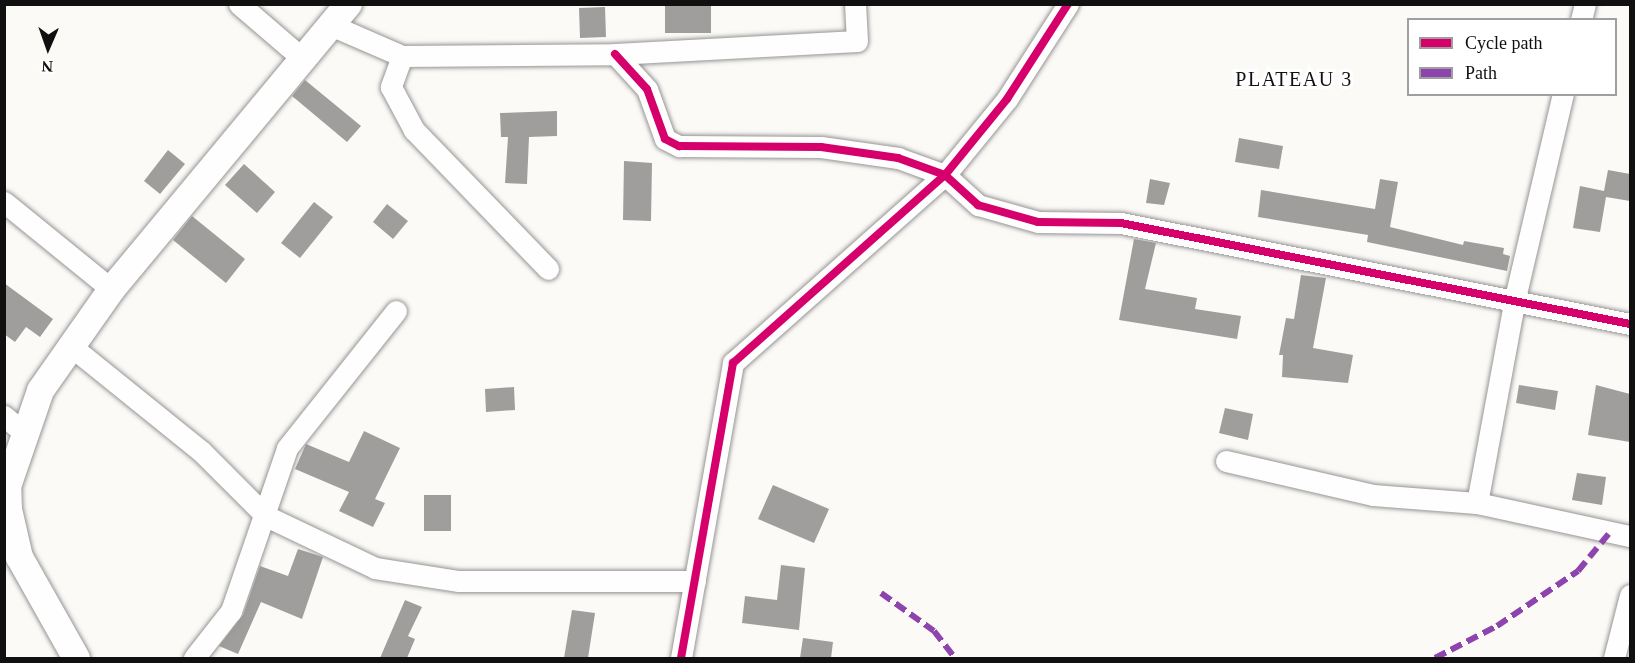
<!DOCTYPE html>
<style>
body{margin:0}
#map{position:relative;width:1635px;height:663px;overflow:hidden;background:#fcfaf7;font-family:Georgia,serif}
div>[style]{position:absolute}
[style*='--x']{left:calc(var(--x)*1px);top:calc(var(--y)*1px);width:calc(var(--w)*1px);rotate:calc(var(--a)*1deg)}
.building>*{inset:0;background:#a09e9c}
.roads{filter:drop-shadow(0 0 2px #969594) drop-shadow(0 0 2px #969594)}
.minor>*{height:21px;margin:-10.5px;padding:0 10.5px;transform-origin:10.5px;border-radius:10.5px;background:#fffefe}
.tertiary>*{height:27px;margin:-13.5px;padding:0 13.5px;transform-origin:13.5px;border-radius:13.5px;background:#fffefe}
.quiet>*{height:6px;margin-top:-3px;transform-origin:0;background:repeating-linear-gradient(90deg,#8e44ad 0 12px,transparent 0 18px)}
.cycleway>*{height:8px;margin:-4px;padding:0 4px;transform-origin:4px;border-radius:4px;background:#d6006c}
span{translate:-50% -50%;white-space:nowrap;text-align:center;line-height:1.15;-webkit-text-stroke:6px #fff;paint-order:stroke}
.quarter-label{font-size:20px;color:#101010;letter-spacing:1.5px}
.frame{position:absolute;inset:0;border:6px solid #101010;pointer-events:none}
.legend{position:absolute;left:1407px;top:18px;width:210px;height:78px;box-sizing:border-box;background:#fff;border:2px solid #9f9f9f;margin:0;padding:8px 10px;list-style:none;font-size:18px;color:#101010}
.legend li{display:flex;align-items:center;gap:12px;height:30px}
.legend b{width:30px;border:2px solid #9f9f9f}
.north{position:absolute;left:18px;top:18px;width:60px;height:60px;-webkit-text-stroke:4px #fff;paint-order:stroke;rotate:182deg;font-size:16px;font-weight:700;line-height:24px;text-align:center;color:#101010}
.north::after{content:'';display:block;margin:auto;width:21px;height:27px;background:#101010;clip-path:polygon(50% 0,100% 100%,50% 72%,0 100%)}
</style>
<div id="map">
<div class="building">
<div style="clip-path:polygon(665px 4px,711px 4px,711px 33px,665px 33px)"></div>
<div style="clip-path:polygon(605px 7px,606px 37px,580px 38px,579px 8px)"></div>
<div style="clip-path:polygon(305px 80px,361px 126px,347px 142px,292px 96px)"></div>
<div style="clip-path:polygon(557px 111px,557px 136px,529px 137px,527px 184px,505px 183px,508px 137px,501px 137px,500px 113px)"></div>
<div style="clip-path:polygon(1239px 138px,1283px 146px,1279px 169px,1235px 162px)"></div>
<div style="clip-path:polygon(168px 150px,185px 164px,160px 194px,144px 181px)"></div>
<div style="clip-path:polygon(624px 161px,652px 163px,651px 221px,623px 220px)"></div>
<div style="clip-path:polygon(244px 164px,275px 192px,257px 213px,225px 185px)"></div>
<div style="clip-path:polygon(1608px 170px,1630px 174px,1630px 201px,1606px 197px,1600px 232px,1573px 228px,1580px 186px,1604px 191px)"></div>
<div style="clip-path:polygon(1150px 179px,1170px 183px,1164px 205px,1146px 203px)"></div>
<div style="clip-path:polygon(1380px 179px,1398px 182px,1390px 227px,1463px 245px,1464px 241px,1504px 248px,1503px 254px,1510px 256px,1507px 271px,1367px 242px,1368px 235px,1258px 217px,1261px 190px,1375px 209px)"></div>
<div style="clip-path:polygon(314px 202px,333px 217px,300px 258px,281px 243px)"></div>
<div style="clip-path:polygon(387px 204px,408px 221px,393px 239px,373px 222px)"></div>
<div style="clip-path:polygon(192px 216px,245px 259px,226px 283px,173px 240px)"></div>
<div style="clip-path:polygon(1134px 239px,1156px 243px,1145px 289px,1197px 298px,1195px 309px,1241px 316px,1237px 339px,1119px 320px)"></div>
<div style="clip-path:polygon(1301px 275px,1326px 278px,1313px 348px,1353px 355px,1348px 383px,1282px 377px,1283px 355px,1279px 355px,1286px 318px,1294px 319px)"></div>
<div style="clip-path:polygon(4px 283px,53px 319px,40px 337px,26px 327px,15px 342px,4px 334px)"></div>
<div style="clip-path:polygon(1519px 385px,1558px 391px,1555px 410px,1516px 403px)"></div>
<div style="clip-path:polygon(1596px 385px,1630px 394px,1630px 442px,1588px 435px)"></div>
<div style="clip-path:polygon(514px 387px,515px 410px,486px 412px,485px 389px)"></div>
<div style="clip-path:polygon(1225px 408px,1253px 414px,1248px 440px,1219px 433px)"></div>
<div style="clip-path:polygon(364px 431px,400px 448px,375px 499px,385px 503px,373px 527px,339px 511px,349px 492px,295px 469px,306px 444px,349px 462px)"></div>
<div style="clip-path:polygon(1577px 473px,1606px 477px,1602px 505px,1572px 500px)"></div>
<div style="clip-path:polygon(773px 485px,829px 509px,814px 543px,758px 519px)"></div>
<div style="clip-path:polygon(424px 495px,451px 495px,451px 531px,424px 531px)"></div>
<div style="clip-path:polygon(298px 549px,323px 557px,302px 619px,261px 602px,238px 654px,219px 646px,243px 615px,260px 566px,288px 576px)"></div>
<div style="clip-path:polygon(781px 565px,805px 568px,799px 630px,742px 623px,745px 596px,777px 600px)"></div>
<div style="clip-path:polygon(405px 600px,422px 607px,408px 636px,415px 639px,407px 658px,380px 658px)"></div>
<div style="clip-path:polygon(572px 610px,595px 613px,588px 658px,564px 658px)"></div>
<div style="clip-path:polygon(803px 638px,833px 642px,831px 658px,800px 658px)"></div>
</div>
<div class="roads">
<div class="minor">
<div style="--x:239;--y:4;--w:86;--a:40.7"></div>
<div style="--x:1581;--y:20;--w:16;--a:-76"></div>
<div style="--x:333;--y:26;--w:75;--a:23.5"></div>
<div style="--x:402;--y:56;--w:213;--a:-0.5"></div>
<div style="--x:615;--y:54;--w:242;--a:-3.1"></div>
<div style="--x:857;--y:41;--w:37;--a:-93"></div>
<div style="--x:615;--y:54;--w:47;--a:47.6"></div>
<div style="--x:647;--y:89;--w:53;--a:70.2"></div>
<div style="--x:665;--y:139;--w:16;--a:27"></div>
<div style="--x:679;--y:146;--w:142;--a:0.4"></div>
<div style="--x:821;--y:147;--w:78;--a:8.1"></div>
<div style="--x:898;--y:158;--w:50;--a:19.9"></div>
<div style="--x:945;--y:175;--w:45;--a:42.3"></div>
<div style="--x:978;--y:205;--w:62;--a:15.8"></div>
<div style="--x:1038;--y:222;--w:83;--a:0.7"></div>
<div style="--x:1121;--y:223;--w:519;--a:11.22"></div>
<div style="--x:402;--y:56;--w:33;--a:110"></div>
<div style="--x:391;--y:87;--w:49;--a:61.9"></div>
<div style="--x:414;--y:130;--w:193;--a:46"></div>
<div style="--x:4;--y:202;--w:138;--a:39.1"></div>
<div style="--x:72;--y:347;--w:166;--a:38.9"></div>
<div style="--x:201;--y:451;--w:92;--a:45"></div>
<div style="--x:266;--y:516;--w:121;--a:25.5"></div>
<div style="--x:375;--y:568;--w:85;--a:8.8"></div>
<div style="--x:459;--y:581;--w:236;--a:0"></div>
<div style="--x:4;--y:416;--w:26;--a:40"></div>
<div style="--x:1226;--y:461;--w:151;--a:13"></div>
<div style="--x:1373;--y:495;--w:104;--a:4.4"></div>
<div style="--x:1477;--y:503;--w:157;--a:12.2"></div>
<div style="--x:1477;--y:503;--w:208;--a:-79.5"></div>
<div style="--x:1515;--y:298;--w:210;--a:-76.8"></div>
<div style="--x:194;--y:658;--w:60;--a:-51.8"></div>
<div style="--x:231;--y:611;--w:172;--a:-71"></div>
<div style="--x:287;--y:448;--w:175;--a:-51.5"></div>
<div style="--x:681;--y:658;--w:300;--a:-80"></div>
<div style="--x:733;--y:363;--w:283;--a:-41.6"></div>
<div style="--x:945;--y:175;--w:98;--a:-50.8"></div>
<div style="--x:1007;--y:99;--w:113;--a:-57.3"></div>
<div style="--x:1614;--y:658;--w:65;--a:-75.7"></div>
</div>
<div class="tertiary">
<div style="--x:76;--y:658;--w:116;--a:-119.4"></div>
<div style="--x:19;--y:557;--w:49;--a:-102.9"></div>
<div style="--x:8;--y:509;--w:23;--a:-92"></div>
<div style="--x:7;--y:486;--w:102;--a:-71"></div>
<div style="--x:40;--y:390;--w:123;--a:-54.9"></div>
<div style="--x:111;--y:289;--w:371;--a:-50.3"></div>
</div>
</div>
<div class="quiet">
<div style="--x:881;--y:593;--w:65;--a:35.6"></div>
<div style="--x:934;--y:631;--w:34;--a:52"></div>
<div style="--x:1435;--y:658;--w:70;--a:-27.3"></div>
<div style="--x:1497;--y:626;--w:98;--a:-34.2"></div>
<div style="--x:1578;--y:571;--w:52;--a:-50.5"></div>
</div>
<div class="cycleway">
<div style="--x:615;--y:54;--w:47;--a:47.6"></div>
<div style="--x:647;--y:89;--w:53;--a:70.2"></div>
<div style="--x:665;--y:139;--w:16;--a:27"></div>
<div style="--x:679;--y:146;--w:142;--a:0.4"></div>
<div style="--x:821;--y:147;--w:78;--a:8.1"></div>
<div style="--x:898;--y:158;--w:50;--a:19.9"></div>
<div style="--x:945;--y:175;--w:45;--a:42.3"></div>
<div style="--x:978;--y:205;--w:62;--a:15.8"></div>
<div style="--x:1038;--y:222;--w:83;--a:0.7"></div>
<div style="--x:1121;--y:223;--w:519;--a:11.22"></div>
<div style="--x:681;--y:658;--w:300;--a:-80"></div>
<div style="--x:733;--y:363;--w:283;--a:-41.6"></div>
<div style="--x:945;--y:175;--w:98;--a:-50.8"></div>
<div style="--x:1007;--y:99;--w:113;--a:-57.3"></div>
</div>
<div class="quarter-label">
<span style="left:1294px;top:79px">PLATEAU 3</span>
</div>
<div class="frame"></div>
<ul class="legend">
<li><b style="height:8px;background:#d6006c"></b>Cycle path</li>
<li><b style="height:8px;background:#8e44ad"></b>Path</li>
</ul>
<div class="north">N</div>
</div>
